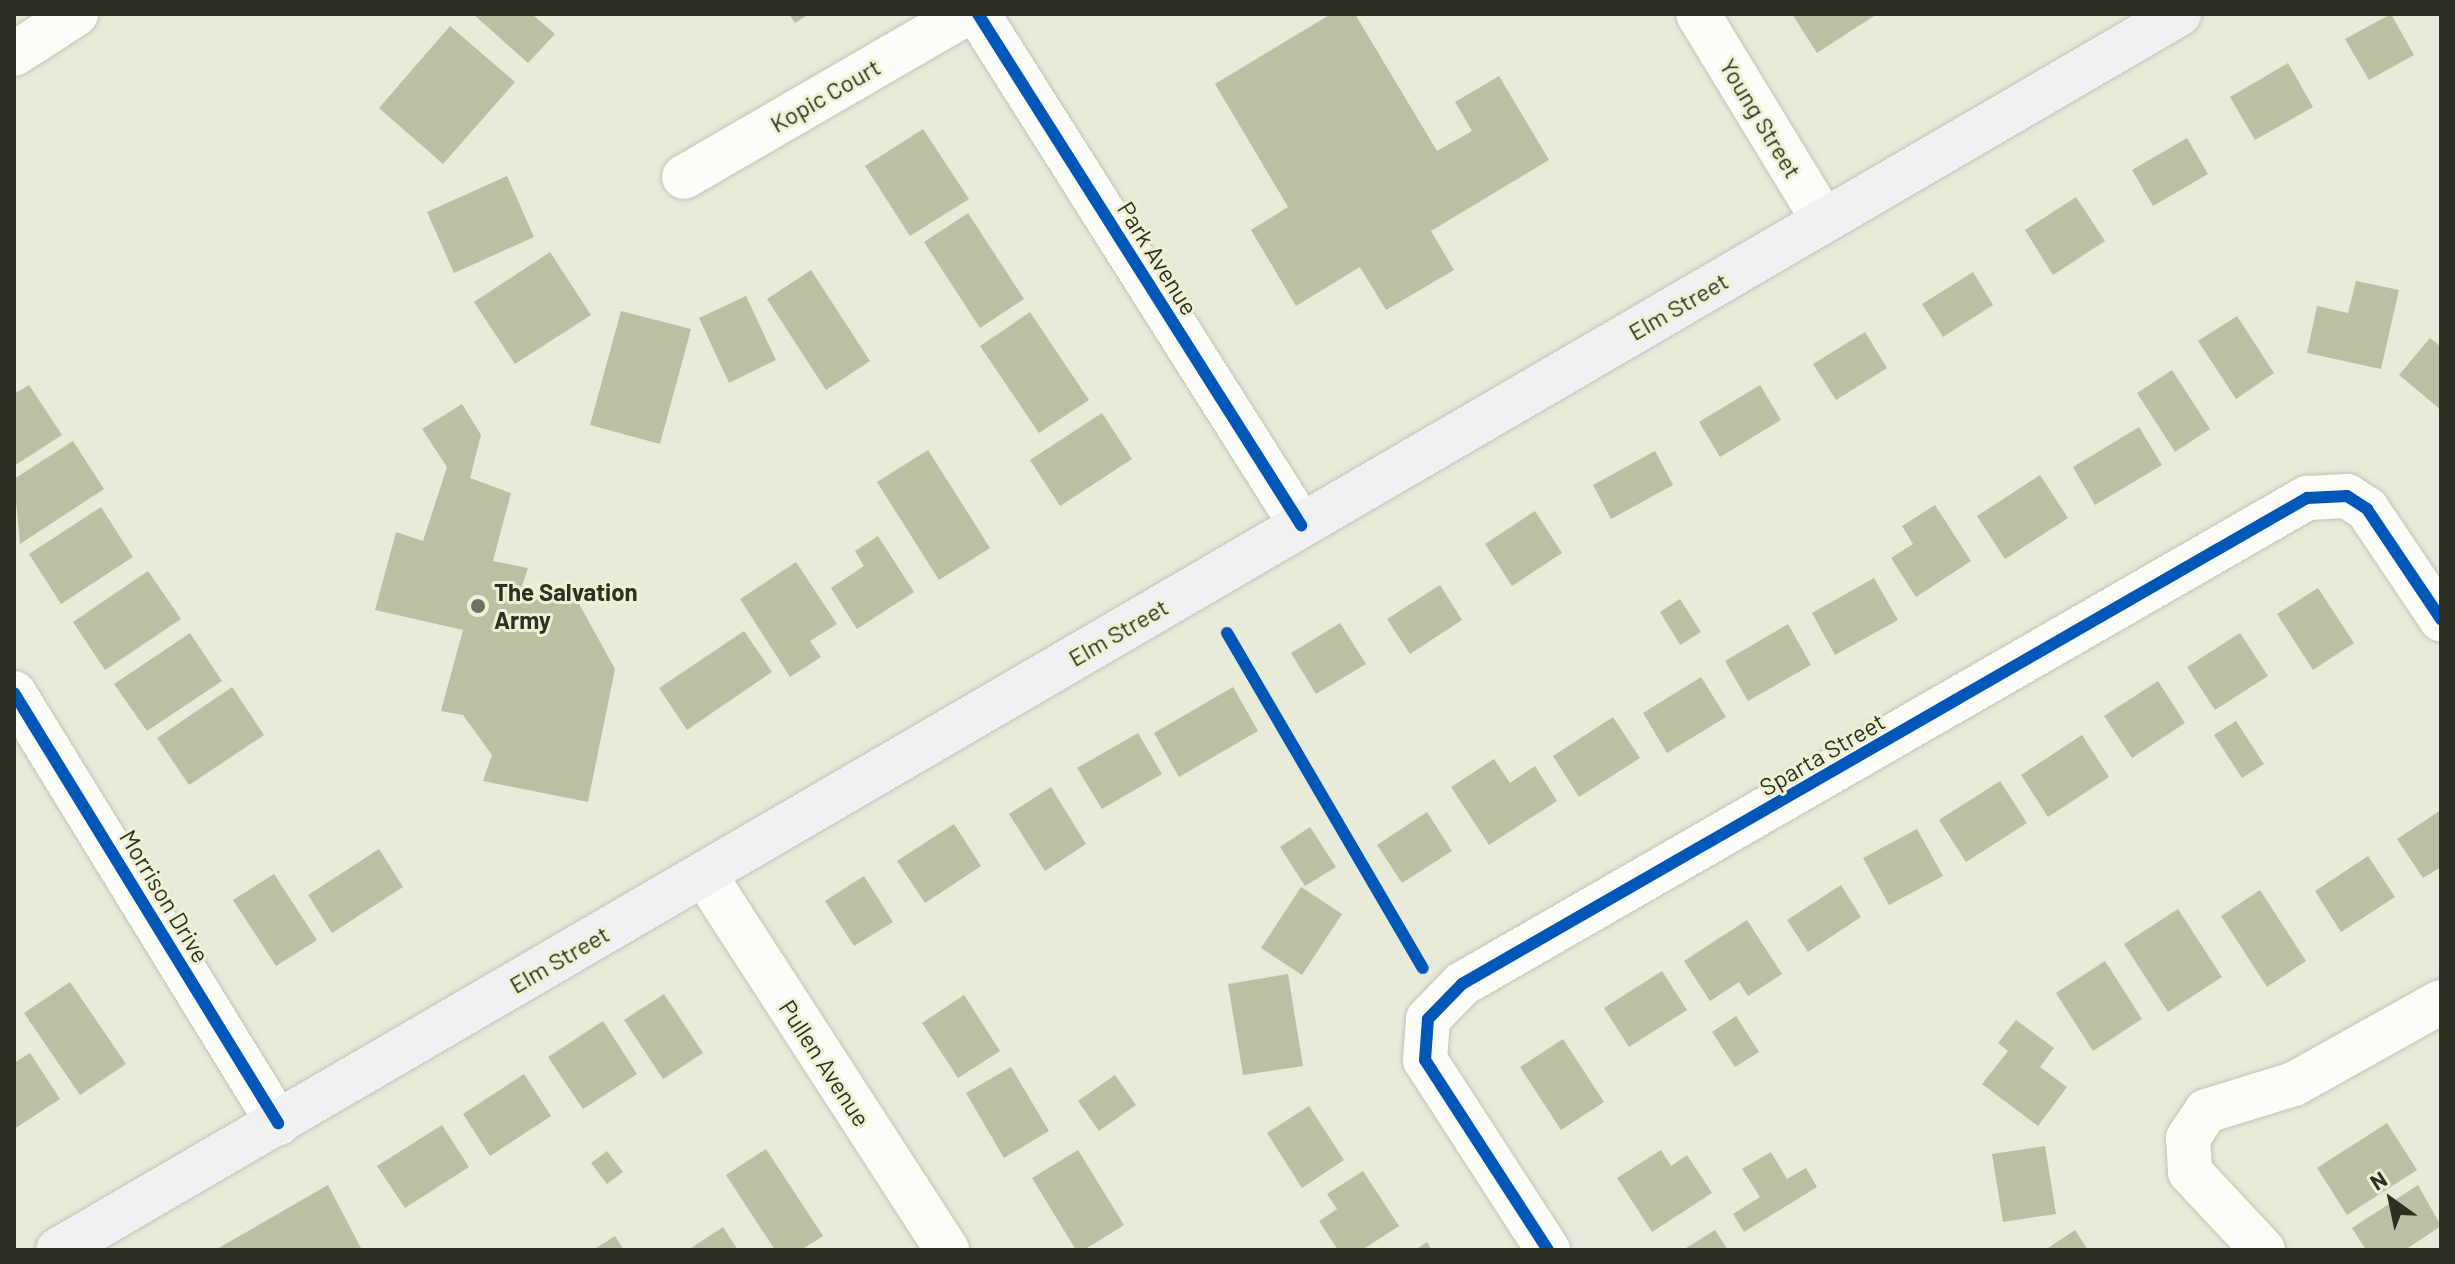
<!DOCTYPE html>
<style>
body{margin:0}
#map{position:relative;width:2455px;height:1264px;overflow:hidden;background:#e8eada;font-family:Barlow,sans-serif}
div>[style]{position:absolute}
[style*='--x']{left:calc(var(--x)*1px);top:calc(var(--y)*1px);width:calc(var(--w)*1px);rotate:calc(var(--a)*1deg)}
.building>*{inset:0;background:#bdbfa4}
.roads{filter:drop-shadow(0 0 2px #c2c3b6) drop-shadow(0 0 2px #c2c3b6)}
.minor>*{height:44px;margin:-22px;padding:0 22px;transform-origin:22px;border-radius:22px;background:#fcfcf9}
.major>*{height:44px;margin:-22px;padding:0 22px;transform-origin:22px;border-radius:22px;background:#eff1f2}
.cycleway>*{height:12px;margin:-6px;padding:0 6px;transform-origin:6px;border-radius:6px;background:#0057b8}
.dots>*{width:22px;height:22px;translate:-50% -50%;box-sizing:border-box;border:4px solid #eef1d3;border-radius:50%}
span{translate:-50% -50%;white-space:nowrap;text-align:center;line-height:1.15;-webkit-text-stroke:6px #eef1d3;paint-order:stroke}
.street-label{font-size:24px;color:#2e3024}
.poi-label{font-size:24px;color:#2e3024;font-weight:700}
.left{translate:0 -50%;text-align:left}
.frame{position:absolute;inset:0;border:16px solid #2e3024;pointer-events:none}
.north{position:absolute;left:2351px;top:1160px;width:80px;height:80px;-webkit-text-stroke:6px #eef1d3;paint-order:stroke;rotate:327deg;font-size:22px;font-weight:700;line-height:32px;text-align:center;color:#2e3024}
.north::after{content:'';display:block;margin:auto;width:28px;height:36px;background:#2e3024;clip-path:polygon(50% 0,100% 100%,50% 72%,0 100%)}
</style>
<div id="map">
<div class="building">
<div style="clip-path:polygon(473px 14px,532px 14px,555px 34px,528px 63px)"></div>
<div style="clip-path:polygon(789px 14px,809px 14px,795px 23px)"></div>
<div style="clip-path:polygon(1331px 14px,1355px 14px,1437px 151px,1472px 131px,1455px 102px,1499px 76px,1549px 160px,1431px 231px,1454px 270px,1386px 310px,1360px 267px,1296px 306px,1251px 230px,1288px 207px,1215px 84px)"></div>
<div style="clip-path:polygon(1792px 14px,1877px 14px,1817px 53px)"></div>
<div style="clip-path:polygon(2391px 14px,2414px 55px,2369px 80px,2345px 39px)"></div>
<div style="clip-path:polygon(450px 26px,515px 82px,443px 164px,379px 108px)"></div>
<div style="clip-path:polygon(2288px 63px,2313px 107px,2255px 140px,2230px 97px)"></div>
<div style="clip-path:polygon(923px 129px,969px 199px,910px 236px,865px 166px)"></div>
<div style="clip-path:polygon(2187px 138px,2208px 174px,2153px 206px,2132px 170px)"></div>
<div style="clip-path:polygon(507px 176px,534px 237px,454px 273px,427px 212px)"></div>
<div style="clip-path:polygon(2076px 197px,2105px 241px,2053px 275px,2025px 230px)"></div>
<div style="clip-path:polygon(968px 213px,1024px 299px,980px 328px,924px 242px)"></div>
<div style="clip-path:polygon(550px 252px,591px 315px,515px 364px,474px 302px)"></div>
<div style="clip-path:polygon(811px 270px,870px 361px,826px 390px,767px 299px)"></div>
<div style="clip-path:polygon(1973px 272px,1993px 305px,1943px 337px,1922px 304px)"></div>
<div style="clip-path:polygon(2356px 281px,2399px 290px,2381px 369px,2307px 353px,2317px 306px,2348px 313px)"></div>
<div style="clip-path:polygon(746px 296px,776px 360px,729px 383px,699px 318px)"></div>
<div style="clip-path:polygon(621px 311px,691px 329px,660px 444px,590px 425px)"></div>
<div style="clip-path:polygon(1030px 312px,1089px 400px,1039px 433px,980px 346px)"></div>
<div style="clip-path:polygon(2237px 316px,2274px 373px,2236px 399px,2198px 341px)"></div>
<div style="clip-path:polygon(1865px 332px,1887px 368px,1836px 400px,1813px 364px)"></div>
<div style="clip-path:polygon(2430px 338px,2441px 347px,2441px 410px,2399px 375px)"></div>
<div style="clip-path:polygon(2172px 370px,2210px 429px,2175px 452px,2137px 393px)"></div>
<div style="clip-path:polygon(29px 385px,62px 435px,14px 466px,14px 394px)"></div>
<div style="clip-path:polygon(1760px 385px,1781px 420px,1720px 457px,1699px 422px)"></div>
<div style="clip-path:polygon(462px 404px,481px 435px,470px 478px,511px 493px,493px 561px,528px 568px,518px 598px,578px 602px,615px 669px,588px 802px,483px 781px,492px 755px,463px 715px,441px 711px,463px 630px,375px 610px,396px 532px,423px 541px,447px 467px,422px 429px)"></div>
<div style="clip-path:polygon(1102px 413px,1132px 459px,1060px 506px,1030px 460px)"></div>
<div style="clip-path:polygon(2139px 427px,2162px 465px,2095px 505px,2073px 467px)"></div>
<div style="clip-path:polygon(73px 441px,104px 489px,20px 544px,14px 479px)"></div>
<div style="clip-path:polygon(928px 450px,990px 548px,939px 580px,877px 482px)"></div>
<div style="clip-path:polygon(1655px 451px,1673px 485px,1611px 519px,1593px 485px)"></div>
<div style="clip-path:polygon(2040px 475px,2068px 518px,2005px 559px,1977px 516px)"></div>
<div style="clip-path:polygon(1935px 505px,1971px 561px,1916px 597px,1891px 558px,1913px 544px,1902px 526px)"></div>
<div style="clip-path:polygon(101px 507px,133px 557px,61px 604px,29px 554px)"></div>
<div style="clip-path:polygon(1535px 511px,1562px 553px,1512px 586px,1485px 544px)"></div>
<div style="clip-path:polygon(878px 536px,914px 592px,857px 629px,831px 588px,864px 566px,855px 551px)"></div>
<div style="clip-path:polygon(796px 562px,837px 624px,810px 641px,821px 657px,790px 677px,740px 599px)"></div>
<div style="clip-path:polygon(148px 571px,181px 619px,105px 670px,73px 622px)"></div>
<div style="clip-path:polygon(1874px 578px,1898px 620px,1835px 655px,1812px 613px)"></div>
<div style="clip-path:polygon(1440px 585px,1462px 620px,1410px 654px,1387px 619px)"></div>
<div style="clip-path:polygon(2318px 588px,2354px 643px,2313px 670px,2277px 614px)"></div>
<div style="clip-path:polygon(1680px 599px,1701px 632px,1680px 645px,1660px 612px)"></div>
<div style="clip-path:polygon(1340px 623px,1366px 664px,1316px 694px,1291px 653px)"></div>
<div style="clip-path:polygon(1788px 624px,1811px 665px,1748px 701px,1725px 661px)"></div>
<div style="clip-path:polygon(744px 631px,772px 672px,687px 730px,659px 688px)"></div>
<div style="clip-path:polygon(190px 633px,222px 681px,147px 731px,114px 684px)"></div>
<div style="clip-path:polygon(2240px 633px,2268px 676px,2215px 710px,2187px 667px)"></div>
<div style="clip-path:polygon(1701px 677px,1726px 717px,1667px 753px,1643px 713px)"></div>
<div style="clip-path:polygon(2158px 681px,2185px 723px,2132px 758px,2104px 716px)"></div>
<div style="clip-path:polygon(232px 687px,264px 735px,189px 785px,157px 738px)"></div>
<div style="clip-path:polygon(1233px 687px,1258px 731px,1179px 777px,1154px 733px)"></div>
<div style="clip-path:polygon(1613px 717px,1640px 758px,1579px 797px,1553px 756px)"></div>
<div style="clip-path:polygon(2236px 721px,2264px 764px,2242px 778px,2214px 735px)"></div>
<div style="clip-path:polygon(1138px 733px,1162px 774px,1102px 809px,1077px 768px)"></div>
<div style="clip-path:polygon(2082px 735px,2109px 777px,2048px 817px,2021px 775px)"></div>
<div style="clip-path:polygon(1494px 759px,1510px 783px,1535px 766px,1557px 801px,1489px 845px,1451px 787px)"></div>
<div style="clip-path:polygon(2000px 781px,2027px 823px,1966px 862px,1939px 820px)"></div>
<div style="clip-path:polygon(1051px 787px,1086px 844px,1045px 871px,1009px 814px)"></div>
<div style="clip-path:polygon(2441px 810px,2441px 867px,2423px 878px,2397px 839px)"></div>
<div style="clip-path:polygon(1427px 812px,1452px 851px,1402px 883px,1377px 845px)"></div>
<div style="clip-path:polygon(954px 824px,981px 866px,925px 903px,897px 861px)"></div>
<div style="clip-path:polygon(1310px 827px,1336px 867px,1305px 886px,1280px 847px)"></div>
<div style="clip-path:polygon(1917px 829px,1943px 876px,1889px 905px,1863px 858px)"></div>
<div style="clip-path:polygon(379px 849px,403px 887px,332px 933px,308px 895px)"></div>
<div style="clip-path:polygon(2368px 856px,2395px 897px,2341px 932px,2315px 891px)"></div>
<div style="clip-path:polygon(274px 874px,317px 940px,276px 966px,233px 900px)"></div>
<div style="clip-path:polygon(864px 876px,893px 922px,854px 946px,825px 901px)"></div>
<div style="clip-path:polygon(1841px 885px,1861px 917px,1808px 952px,1787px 920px)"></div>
<div style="clip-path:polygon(1301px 887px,1342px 914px,1302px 975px,1261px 948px)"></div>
<div style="clip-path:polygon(2260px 890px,2306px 961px,2267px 987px,2221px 916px)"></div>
<div style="clip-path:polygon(2178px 909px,2222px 977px,2168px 1012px,2124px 944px)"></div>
<div style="clip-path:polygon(1747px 920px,1782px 974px,1748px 996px,1739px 982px,1710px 1001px,1684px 961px)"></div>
<div style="clip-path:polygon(2105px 961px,2142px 1019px,2093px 1051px,2056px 993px)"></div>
<div style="clip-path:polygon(1662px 971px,1687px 1010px,1629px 1047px,1604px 1008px)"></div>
<div style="clip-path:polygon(1288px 974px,1303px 1066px,1243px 1075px,1228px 984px)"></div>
<div style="clip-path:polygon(70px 982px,126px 1064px,80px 1095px,24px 1013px)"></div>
<div style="clip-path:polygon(664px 994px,703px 1053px,663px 1079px,624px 1020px)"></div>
<div style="clip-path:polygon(964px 995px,1000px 1051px,958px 1078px,922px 1023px)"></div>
<div style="clip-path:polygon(1736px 1016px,1759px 1052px,1735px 1067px,1712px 1032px)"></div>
<div style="clip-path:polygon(2016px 1020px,2054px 1048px,2040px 1067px,2067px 1087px,2038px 1126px,1982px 1084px,2008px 1051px,1998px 1043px)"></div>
<div style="clip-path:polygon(603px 1021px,637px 1074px,583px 1109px,548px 1057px)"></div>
<div style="clip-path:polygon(1563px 1039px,1604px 1102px,1561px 1130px,1520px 1067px)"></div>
<div style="clip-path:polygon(30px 1053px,60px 1099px,14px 1129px,14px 1063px)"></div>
<div style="clip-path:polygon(1011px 1067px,1049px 1131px,1004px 1158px,966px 1093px)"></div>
<div style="clip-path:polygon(524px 1074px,551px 1116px,490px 1156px,463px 1114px)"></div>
<div style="clip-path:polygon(1115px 1075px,1136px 1105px,1099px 1131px,1078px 1101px)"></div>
<div style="clip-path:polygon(1309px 1106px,1344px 1160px,1302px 1188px,1267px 1133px)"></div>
<div style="clip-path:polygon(2387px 1123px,2417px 1170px,2347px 1215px,2317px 1168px)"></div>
<div style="clip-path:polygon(442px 1125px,469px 1167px,405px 1208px,377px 1166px)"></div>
<div style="clip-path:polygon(2045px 1146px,2056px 1214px,2003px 1222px,1992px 1154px)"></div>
<div style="clip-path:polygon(766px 1149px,823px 1236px,801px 1250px,775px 1250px,726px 1175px)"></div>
<div style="clip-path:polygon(1078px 1150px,1124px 1225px,1084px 1250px,1076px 1250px,1032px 1178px)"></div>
<div style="clip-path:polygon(1661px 1150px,1671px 1166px,1687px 1155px,1712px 1193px,1652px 1232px,1617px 1178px)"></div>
<div style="clip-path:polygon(607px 1151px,623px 1172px,607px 1184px,591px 1163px)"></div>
<div style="clip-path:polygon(1771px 1152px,1787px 1179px,1806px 1168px,1817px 1187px,1744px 1232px,1733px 1214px,1760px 1197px,1742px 1169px)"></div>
<div style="clip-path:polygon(1363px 1171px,1399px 1226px,1362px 1250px,1338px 1250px,1319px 1221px,1337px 1209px,1327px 1194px)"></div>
<div style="clip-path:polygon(328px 1185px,362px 1250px,215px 1250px)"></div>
<div style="clip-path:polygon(2418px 1185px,2441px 1226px,2405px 1250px,2366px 1250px,2352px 1228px)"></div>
<div style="clip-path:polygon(723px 1227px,738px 1250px,688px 1250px)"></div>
<div style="clip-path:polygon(1715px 1230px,1728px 1250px,1683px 1250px)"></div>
<div style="clip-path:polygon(2075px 1230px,2088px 1250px,2045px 1250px)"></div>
<div style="clip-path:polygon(615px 1236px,624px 1250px,593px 1250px)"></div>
<div style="clip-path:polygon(1427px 1242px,1432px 1250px,1415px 1250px)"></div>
</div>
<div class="roads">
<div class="minor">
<div style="--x:978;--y:14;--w:605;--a:57.7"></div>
<div style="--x:1698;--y:14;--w:242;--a:58.7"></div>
<div style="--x:14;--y:54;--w:74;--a:-32.8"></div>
<div style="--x:684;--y:177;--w:325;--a:-30.1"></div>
<div style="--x:14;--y:693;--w:505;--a:58.45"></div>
<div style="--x:704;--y:874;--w:448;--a:57.1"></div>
<div style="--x:1548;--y:1250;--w:226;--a:-122.9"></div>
<div style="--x:1425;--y:1060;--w:41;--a:-85.8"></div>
<div style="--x:1428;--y:1019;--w:49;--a:-45.8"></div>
<div style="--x:1462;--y:984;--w:975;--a:-29.91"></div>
<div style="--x:2307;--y:498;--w:40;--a:-2.9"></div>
<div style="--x:2347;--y:496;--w:24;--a:33"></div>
<div style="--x:2367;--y:509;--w:133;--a:56.1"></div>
<div style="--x:2263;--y:1250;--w:107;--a:-133.1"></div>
<div style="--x:2190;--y:1172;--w:34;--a:-93"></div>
<div style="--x:2188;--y:1138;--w:32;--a:-56"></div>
<div style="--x:2206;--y:1111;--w:92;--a:-17.1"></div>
<div style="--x:2294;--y:1084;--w:168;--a:-29.2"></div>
</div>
<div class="major">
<div style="--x:58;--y:1250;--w:2455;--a:-30.23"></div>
</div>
</div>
<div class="cycleway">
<div style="--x:978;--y:14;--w:605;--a:57.7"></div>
<div style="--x:1227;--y:633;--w:388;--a:59.7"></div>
<div style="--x:14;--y:693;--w:505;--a:58.45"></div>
<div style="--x:1548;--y:1250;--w:226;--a:-122.9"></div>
<div style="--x:1425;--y:1060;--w:41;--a:-85.8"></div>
<div style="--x:1428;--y:1019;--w:49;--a:-45.8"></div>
<div style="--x:1462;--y:984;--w:975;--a:-29.91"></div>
<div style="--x:2307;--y:498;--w:40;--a:-2.9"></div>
<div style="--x:2347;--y:496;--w:24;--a:33"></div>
<div style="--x:2367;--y:509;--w:133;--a:56.1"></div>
</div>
<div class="dots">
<div style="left:478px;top:606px;background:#6f7164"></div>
</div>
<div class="street-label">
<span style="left:825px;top:95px;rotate:-30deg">Kopic Court</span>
<span style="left:1761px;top:118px;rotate:59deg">Young Street</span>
<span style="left:1158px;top:258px;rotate:58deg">Park Avenue</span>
<span style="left:1678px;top:306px;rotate:-30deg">Elm Street</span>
<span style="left:1118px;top:632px;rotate:-30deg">Elm Street</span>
<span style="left:1822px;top:754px;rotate:-30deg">Sparta Street</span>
<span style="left:165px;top:896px;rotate:59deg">Morrison Drive</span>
<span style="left:559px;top:959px;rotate:-30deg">Elm Street</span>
<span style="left:825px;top:1063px;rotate:57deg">Pullen Avenue</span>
</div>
<div class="poi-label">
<span class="left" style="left:494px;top:606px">The Salvation<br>Army</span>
</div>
<div class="frame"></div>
<div class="north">N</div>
</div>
